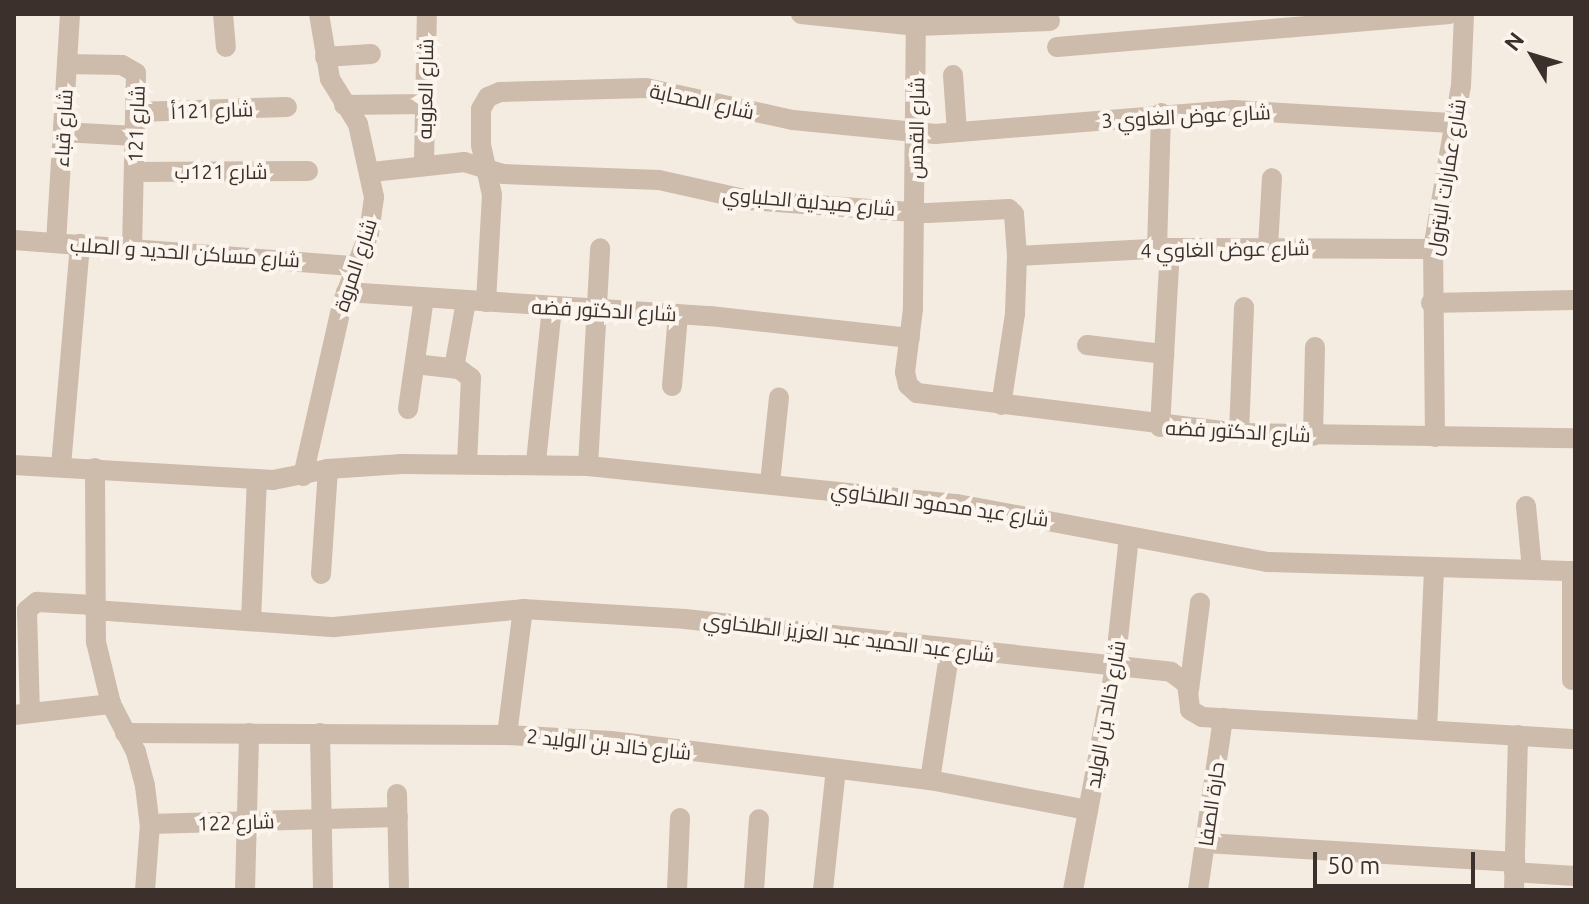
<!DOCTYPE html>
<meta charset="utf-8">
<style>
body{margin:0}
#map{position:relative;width:1589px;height:904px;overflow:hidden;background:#f4ebe1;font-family:Ubuntu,Cairo,sans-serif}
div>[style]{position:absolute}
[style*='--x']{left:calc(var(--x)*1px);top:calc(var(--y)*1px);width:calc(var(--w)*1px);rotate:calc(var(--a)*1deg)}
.minor>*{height:20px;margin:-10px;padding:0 10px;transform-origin:10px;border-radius:10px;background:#cdbbac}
span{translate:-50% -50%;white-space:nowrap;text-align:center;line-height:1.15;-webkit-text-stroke:8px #fbf5ee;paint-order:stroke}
.street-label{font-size:20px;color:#3b302b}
.frame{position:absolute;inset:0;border:16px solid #3b302b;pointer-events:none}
.north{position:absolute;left:1493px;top:16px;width:80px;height:80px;-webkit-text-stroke:6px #fbf5ee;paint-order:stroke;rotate:308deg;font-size:22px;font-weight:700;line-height:32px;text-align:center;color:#3b302b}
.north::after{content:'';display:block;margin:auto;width:28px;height:36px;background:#3b302b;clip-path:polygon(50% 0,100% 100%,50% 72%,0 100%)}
.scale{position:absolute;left:1313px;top:852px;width:162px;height:36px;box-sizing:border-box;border:4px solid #3b302b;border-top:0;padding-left:10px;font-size:24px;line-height:28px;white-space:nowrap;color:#3b302b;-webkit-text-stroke:6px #fbf5ee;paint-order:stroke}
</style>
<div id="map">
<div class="minor">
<div style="--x:223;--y:14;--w:33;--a:85"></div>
<div style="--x:801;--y:14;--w:117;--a:5.9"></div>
<div style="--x:917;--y:26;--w:133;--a:-2.2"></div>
<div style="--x:916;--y:14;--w:295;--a:90.6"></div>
<div style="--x:913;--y:309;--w:64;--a:97.2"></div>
<div style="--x:905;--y:372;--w:13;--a:77"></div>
<div style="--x:908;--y:385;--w:12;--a:42"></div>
<div style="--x:917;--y:393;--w:324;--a:7.1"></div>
<div style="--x:1239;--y:433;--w:336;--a:0.9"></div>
<div style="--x:1057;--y:47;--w:394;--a:-4.8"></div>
<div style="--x:325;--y:57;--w:46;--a:-3.7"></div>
<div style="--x:67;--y:64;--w:55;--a:1"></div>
<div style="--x:122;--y:65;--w:16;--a:30"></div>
<div style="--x:136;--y:73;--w:173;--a:91.3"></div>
<div style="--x:953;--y:75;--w:57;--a:86"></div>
<div style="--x:344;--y:105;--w:81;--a:-0.7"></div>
<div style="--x:137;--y:112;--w:150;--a:-1.9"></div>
<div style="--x:63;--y:132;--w:72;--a:3.2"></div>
<div style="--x:424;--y:164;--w:150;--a:-88.9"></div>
<div style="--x:134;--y:172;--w:174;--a:-0.3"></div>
<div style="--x:372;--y:172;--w:93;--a:-6.2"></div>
<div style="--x:464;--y:162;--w:41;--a:17.1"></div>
<div style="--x:503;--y:174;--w:156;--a:2.2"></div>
<div style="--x:659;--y:180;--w:92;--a:12.5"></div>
<div style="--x:749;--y:200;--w:179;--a:4.2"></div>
<div style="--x:928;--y:213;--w:81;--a:-2.8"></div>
<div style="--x:1009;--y:209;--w:7;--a:45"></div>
<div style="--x:1014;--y:214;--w:42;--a:85.9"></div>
<div style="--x:1017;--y:256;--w:58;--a:92"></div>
<div style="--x:1015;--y:314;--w:92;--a:98.7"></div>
<div style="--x:14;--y:240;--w:342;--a:4.4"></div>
<div style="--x:56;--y:243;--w:229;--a:-86.5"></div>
<div style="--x:1268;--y:247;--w:69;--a:-86.7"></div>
<div style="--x:1157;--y:249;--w:136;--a:-88.3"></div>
<div style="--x:1017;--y:256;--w:153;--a:-3"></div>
<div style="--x:1170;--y:248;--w:263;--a:0.2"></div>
<div style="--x:346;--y:292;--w:365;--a:3.8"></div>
<div style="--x:710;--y:316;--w:201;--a:6.3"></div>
<div style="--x:486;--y:302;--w:107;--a:-86.8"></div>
<div style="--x:492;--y:195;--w:51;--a:-102.4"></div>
<div style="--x:481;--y:145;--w:36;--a:-90"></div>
<div style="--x:481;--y:109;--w:14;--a:-60"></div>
<div style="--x:488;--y:97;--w:13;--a:-23"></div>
<div style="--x:500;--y:92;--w:146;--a:-1.6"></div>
<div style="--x:646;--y:88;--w:150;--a:12.3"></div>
<div style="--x:793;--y:120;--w:143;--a:5.6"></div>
<div style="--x:935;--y:134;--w:299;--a:-4.6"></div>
<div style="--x:1233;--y:110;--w:222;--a:3.4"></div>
<div style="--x:1431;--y:303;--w:144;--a:-1.2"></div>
<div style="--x:1087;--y:345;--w:78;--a:6.7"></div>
<div style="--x:415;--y:364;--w:44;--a:6.5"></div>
<div style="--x:459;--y:369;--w:15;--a:37"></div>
<div style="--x:471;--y:378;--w:84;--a:92.7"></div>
<div style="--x:454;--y:368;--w:68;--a:-79.8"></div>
<div style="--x:672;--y:386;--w:72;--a:-85.2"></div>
<div style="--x:408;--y:409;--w:112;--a:-81.8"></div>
<div style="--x:1160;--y:427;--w:179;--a:-86.8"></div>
<div style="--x:1239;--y:433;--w:126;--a:-87.7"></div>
<div style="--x:1313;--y:436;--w:89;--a:-88.7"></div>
<div style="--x:1435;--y:437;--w:188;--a:-90.6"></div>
<div style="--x:1433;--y:249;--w:165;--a:-80.3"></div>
<div style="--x:1461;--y:86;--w:72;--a:-87.6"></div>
<div style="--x:536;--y:462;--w:156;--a:-84.1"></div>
<div style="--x:14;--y:465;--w:259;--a:3.3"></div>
<div style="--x:273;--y:480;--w:56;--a:-11.3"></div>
<div style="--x:328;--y:469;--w:74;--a:-3.9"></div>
<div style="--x:402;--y:464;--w:186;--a:0.6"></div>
<div style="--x:588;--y:466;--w:371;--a:5.9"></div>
<div style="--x:957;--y:504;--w:315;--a:10.6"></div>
<div style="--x:1267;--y:562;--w:308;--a:1.7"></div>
<div style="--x:61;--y:466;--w:223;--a:-85.1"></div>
<div style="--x:588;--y:466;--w:218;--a:-86.8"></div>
<div style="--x:95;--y:468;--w:174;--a:89.7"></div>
<div style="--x:96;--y:642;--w:64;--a:76.4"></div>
<div style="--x:111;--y:704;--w:54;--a:62.5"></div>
<div style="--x:136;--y:752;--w:35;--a:75"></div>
<div style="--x:145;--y:786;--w:38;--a:83"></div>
<div style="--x:150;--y:824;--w:66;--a:94.3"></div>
<div style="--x:303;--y:476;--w:176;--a:-77.2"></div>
<div style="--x:342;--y:304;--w:76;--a:-69.2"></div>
<div style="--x:369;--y:233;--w:36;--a:-82"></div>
<div style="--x:374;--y:197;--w:75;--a:-102.4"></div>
<div style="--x:358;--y:124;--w:53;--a:-121.9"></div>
<div style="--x:330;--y:79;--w:66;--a:-99.6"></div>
<div style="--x:770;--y:483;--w:86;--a:-84"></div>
<div style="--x:1526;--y:506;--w:64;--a:84.6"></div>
<div style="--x:1572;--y:571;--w:109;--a:90"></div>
<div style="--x:321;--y:574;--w:105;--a:-86.2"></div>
<div style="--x:94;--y:610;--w:241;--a:4.1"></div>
<div style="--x:334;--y:627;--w:190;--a:-5.4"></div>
<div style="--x:523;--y:609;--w:162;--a:3.5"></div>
<div style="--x:685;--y:619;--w:489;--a:6.2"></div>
<div style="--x:1171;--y:672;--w:20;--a:37"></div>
<div style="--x:1187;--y:684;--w:26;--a:83"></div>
<div style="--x:1190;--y:710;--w:14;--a:30"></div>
<div style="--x:1202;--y:717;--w:374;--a:3.4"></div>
<div style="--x:251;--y:621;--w:141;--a:-87.6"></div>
<div style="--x:1189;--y:690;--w:88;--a:-82.8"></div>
<div style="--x:30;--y:713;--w:103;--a:-91.7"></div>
<div style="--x:27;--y:610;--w:13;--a:-39"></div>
<div style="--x:37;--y:602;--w:57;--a:3"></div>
<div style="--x:14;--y:715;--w:98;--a:-6.5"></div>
<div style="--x:1427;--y:730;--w:159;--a:-87.5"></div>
<div style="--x:125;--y:733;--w:382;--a:0.3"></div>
<div style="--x:507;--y:735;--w:104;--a:3.3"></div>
<div style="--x:611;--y:741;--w:321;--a:7"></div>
<div style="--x:930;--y:780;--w:161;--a:10.8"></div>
<div style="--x:320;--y:733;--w:157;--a:88.9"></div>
<div style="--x:507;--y:735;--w:127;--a:-82.8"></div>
<div style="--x:930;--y:780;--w:133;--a:-81.3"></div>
<div style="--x:397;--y:794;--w:96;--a:88.8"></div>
<div style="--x:150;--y:824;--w:248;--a:-1.6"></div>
<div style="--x:1206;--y:843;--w:310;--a:3.5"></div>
<div style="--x:1514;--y:872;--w:61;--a:3.8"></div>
<div style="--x:245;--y:890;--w:157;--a:-88.5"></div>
<div style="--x:677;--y:890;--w:72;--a:-87.6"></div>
<div style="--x:754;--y:890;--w:71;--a:-86"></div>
<div style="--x:823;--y:890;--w:122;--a:-83.9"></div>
<div style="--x:1073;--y:890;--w:227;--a:-79.3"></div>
<div style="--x:1115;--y:667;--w:131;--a:-83.9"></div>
<div style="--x:1198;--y:890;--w:174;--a:-81.7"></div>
<div style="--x:1514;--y:890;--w:155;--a:-88.5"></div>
</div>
<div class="street-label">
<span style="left:425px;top:89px;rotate:-89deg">شارع العروبه</span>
<span style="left:702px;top:101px;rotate:12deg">شارع الصحابة</span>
<span style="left:212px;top:110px;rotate:-2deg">شارع 121أ</span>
<span style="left:1186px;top:116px;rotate:-3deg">شارع عوض الغاوي 3</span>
<span style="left:136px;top:124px;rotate:-88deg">شارع 121</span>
<span style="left:63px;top:128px;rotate:-87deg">شارع قباء</span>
<span style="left:916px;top:128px;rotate:-89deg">شارع القدس</span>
<span style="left:221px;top:171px">شارع 121ب</span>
<span style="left:1446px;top:177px;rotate:-81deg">شارع عمارات البترول</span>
<span style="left:809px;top:201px;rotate:5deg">شارع صيدلية الحلباوي</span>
<span style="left:1225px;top:249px;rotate:-1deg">شارع عوض الغاوي 4</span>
<span style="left:185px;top:252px;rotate:4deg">شارع مساكن الحديد و الصلب</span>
<span style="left:355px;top:265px;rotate:-72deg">شارع المروة</span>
<span style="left:604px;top:310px;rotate:3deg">شارع الدكتور فضه</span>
<span style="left:1238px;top:431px;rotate:3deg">شارع الدكتور فضه</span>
<span style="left:940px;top:504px;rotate:8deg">شارع عيد محمود الطلخاوي</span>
<span style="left:849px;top:637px;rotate:7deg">شارع عبد الحميد عبد العزيز الطلخاوي</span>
<span style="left:1105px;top:714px;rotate:-80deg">شارع خالد بن الوليد</span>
<span style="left:609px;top:744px;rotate:6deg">شارع خالد بن الوليد 2</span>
<span style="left:1211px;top:804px;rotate:-82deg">حارة الصفا</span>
<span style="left:236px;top:822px;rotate:-2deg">شارع 122</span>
</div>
<div class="frame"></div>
<div class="north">N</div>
<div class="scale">50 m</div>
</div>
